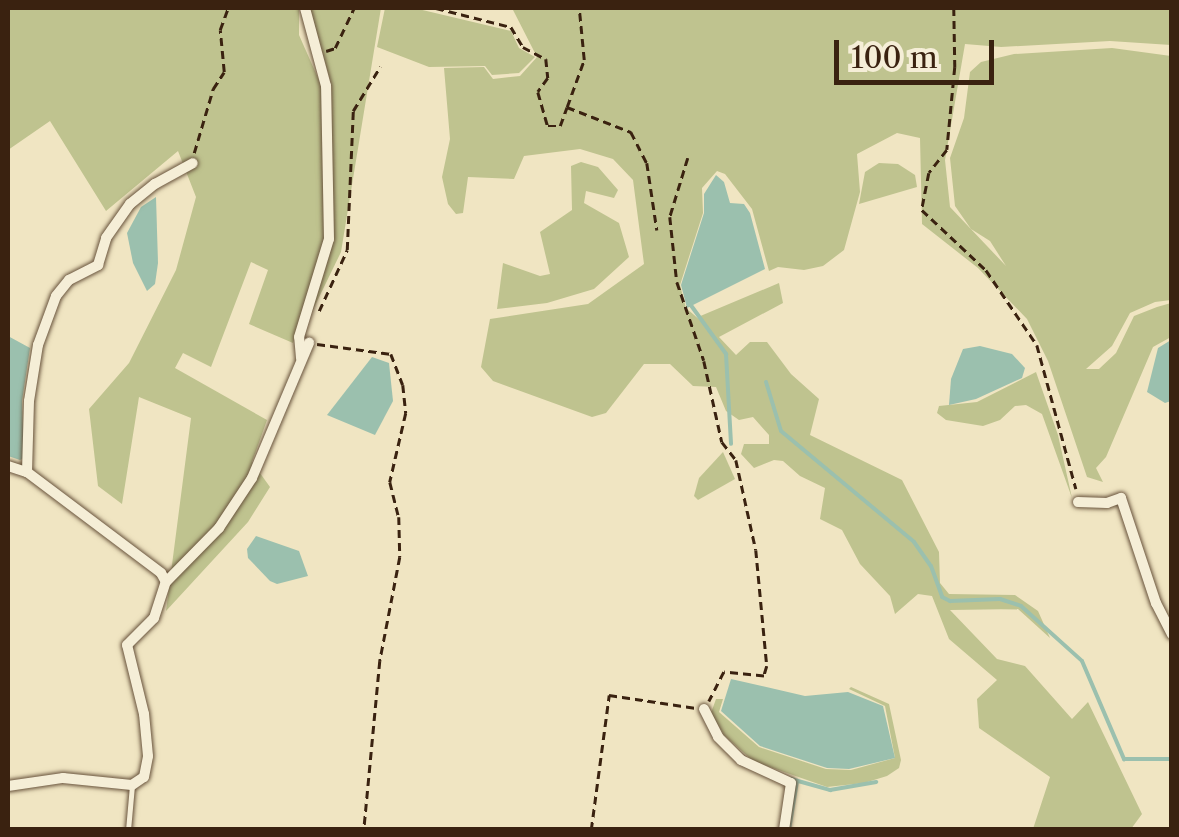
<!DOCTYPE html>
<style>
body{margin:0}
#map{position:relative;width:1179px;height:837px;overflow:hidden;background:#f0e5c2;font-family:"Libre Caslon Text",serif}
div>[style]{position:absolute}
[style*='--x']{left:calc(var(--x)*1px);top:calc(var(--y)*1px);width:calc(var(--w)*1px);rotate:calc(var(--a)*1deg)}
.green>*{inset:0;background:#bfc38f}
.water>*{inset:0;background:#9bc0ae}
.stream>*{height:4px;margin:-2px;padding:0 2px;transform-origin:2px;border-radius:2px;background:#9bc0ae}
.path>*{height:2.5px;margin-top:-1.25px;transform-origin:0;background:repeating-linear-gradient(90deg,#3a2210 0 8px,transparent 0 13px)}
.roads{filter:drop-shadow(0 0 2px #68533c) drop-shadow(0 0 2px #68533c)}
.lane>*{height:5px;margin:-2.5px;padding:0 2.5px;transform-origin:2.5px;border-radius:2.5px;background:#f5eed7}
.street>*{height:10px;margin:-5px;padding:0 5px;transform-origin:5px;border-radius:5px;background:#f5eed7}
span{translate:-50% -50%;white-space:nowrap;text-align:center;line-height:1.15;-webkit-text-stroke:8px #f5eed7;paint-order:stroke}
.frame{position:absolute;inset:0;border:10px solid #3a2210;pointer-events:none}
.scale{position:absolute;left:834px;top:40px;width:160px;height:45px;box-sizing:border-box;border:5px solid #3a2210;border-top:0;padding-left:12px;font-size:30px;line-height:35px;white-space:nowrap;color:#3a2210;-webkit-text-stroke:8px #f5eed7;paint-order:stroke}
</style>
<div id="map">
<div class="green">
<div style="clip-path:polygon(8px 8px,299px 8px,299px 35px,322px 87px,324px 239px,293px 343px,249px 324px,268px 270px,251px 262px,211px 367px,183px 353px,175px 368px,267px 420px,252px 462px,270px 487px,248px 522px,166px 611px,191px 418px,139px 397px,122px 504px,98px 486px,89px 409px,129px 363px,176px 270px,196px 197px,178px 151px,106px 211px,50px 121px,8px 150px)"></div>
<div style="clip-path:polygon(310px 8px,381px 8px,341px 252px,308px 320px,333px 238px,331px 84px)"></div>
<div style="clip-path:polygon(385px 8px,414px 8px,511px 31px,519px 48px,535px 57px,519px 73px,492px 75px,485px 66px,429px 67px,377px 47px)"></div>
<div style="clip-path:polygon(512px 8px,1171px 8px,1171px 45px,1110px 41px,1001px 47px,965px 44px,945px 160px,950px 207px,1006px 266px,990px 241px,971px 229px,955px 206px,950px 158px,964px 118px,970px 72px,981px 62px,1014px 54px,1112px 48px,1171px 56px,1171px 300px,1155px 302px,1130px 313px,1112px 346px,1086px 369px,1099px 369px,1116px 353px,1134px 316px,1157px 307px,1171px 303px,1171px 337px,1153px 347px,1106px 457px,1096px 468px,1103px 482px,1087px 477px,1048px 361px,1027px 319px,978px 268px,922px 224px,920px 138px,897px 133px,857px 154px,860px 192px,844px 250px,823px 266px,804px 270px,778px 267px,769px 271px,752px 209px,725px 174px,717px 171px,702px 188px,703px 213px,680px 285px,686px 308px,701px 321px,698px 317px,779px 283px,783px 303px,719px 337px,736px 355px,750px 342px,767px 342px,791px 374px,819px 399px,810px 435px,902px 480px,939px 552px,940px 583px,949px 594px,1015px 595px,1038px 611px,1050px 638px,1018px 609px,950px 610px,997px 659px,1025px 666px,1072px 719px,1088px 702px,1142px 814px,1131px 829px,1033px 829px,1050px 777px,979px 728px,977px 699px,997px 680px,949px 639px,932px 596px,918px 594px,895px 614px,890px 596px,860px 564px,842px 530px,820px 519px,825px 488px,800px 476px,783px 461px,774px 460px,754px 468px,741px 454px,744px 444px,769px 444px,769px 435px,753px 417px,739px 420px,726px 411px,716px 387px,693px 386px,670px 364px,644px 364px,606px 413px,592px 417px,493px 381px,481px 367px,490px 319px,588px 304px,644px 264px,633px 180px,613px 159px,580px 149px,524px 156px,514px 179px,468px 177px,463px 213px,456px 214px,448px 204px,442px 177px,450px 139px,444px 68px,484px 67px,493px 79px,520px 76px,537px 57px)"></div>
<div style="clip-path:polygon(581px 162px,598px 167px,618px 190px,614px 198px,586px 191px,584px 203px,619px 223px,629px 257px,594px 289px,547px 303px,497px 309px,503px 263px,540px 276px,550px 274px,540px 232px,572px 210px,571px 166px)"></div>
<div style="clip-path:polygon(879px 163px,898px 164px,915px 175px,917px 187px,859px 204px,865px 172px)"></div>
<div style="clip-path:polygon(1036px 372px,1058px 435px,1072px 498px,1042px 414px,1026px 405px,1015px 406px,1000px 420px,983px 426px,946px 420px,937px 413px,939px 406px,977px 402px)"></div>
<div style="clip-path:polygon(723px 452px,735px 479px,698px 500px,694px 496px,699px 478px)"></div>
<div style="clip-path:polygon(851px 687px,889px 704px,901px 760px,899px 768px,887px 776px,864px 783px,827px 787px,753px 761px,724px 735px,711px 713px,716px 699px,723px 699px,719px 712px,759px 747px,826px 769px,851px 770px,895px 758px,885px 706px,849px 689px)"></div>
</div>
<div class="water">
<div style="clip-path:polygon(716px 175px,724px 182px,730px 203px,744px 204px,750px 213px,765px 269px,687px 308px,681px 285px,704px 213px,704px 194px)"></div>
<div style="clip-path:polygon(156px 197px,158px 263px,155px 284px,147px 291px,133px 263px,127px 233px,141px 207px)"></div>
<div style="clip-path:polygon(8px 336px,30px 348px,22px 401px,24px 458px,20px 460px,8px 456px)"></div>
<div style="clip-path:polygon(1171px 340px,1171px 401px,1165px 403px,1147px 392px,1158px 348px)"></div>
<div style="clip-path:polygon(980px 346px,1012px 354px,1025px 368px,1022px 378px,976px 399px,949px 405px,951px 379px,963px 349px)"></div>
<div style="clip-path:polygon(372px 357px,389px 363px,393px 401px,375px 435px,327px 415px)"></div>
<div style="clip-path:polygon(256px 536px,299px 551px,308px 576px,277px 584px,270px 581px,248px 558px,247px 549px)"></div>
<div style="clip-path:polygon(731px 679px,805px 696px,848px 692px,883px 706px,895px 758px,849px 769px,827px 768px,760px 746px,721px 711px)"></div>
</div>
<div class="stream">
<div style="--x:690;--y:304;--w:62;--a:54.2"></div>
<div style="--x:726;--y:354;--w:90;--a:86.8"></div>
<div style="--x:766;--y:382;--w:51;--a:73"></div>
<div style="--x:781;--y:431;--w:173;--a:39.8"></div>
<div style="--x:914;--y:542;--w:29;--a:55"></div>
<div style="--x:931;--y:566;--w:33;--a:70"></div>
<div style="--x:942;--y:597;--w:9;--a:27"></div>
<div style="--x:950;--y:601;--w:50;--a:-2.3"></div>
<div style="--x:1000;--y:599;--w:22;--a:18"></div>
<div style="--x:1021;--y:606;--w:82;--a:42"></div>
<div style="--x:1082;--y:661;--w:107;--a:66.8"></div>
<div style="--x:1124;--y:759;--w:48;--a:0"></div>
<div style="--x:791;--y:779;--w:41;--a:15.8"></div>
<div style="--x:830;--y:790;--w:47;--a:-9.9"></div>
<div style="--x:789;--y:830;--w:50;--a:-80.7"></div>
</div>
<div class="path">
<div style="--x:436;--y:8;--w:77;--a:14.2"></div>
<div style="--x:511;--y:27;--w:23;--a:59"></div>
<div style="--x:523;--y:47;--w:26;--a:28"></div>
<div style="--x:546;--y:59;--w:19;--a:84"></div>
<div style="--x:548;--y:78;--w:17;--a:126"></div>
<div style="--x:538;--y:92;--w:35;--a:74"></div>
<div style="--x:548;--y:126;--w:12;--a:0"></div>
<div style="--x:560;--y:126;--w:20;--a:-70"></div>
<div style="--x:567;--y:107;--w:69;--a:21.3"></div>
<div style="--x:631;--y:132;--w:35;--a:63"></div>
<div style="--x:647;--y:163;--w:68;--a:81.5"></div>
<div style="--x:954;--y:8;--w:59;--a:89"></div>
<div style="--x:955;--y:67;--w:83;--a:95.5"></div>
<div style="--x:947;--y:150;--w:29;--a:128"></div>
<div style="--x:929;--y:173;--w:38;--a:101"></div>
<div style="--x:922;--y:210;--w:88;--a:43.2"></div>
<div style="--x:986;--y:270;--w:91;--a:55.8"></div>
<div style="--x:1037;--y:345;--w:149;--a:74.8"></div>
<div style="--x:326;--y:51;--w:9;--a:-18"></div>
<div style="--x:335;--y:48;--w:44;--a:-64.6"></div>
<div style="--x:567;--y:107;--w:50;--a:-70.1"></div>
<div style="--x:584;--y:60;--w:52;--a:-95.5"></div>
<div style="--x:194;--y:153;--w:67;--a:-73.5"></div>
<div style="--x:213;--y:89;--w:20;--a:-57"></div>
<div style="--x:224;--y:72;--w:42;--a:-95.4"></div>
<div style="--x:220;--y:30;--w:23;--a:-70"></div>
<div style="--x:688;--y:158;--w:62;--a:107"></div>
<div style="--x:670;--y:217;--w:65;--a:83.9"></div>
<div style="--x:677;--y:282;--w:83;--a:71.1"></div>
<div style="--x:704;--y:361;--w:83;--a:77.5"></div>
<div style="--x:722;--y:442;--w:23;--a:52"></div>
<div style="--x:736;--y:460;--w:92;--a:77.5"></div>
<div style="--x:756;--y:550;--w:117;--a:84.6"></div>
<div style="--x:767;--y:666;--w:10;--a:107"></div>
<div style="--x:764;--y:676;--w:40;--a:-174.3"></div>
<div style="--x:724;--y:672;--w:33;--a:117"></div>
<div style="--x:319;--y:311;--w:67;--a:-65.3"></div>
<div style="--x:347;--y:250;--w:139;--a:-87.5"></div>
<div style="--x:353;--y:111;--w:52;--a:-58.5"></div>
<div style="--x:317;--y:344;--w:75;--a:7.7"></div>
<div style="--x:391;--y:354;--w:33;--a:69"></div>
<div style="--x:403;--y:385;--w:28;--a:84"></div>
<div style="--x:406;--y:413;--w:71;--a:103.1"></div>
<div style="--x:390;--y:482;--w:36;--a:76"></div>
<div style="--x:399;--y:517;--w:40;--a:88.6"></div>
<div style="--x:400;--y:557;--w:106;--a:100.9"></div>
<div style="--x:380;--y:661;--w:170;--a:95.4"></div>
<div style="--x:591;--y:830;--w:136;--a:-82.4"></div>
<div style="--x:609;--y:695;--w:88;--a:8.5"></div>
</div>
<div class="roads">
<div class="lane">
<div style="--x:128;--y:830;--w:45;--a:-84.9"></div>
</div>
<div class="street">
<div style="--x:301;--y:358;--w:21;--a:-95"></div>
<div style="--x:299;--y:337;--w:102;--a:-73"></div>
<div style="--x:329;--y:239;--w:153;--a:-91.1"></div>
<div style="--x:326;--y:86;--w:81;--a:-105.1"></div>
<div style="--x:8;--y:466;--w:20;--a:18"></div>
<div style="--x:27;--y:472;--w:71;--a:-88.4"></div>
<div style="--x:29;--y:401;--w:57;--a:-80.9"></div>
<div style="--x:38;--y:345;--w:52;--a:-69.8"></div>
<div style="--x:56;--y:296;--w:21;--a:-51"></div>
<div style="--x:69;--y:280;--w:33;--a:-27"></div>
<div style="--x:98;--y:265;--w:28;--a:-73"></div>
<div style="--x:106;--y:238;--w:42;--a:-54.8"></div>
<div style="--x:130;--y:204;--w:32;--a:-39"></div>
<div style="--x:155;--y:184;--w:43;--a:-28.9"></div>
<div style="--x:27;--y:472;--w:168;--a:37"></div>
<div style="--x:161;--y:573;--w:10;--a:61"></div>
<div style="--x:1078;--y:502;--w:29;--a:2"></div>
<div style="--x:1107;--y:503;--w:15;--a:-20"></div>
<div style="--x:1121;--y:498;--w:111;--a:71.6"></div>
<div style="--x:1156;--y:603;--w:35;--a:63"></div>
<div style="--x:704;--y:709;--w:31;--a:63"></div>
<div style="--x:718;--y:737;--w:33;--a:45"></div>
<div style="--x:741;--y:760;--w:55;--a:24.7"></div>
<div style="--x:791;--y:783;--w:48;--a:98.5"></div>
<div style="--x:8;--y:786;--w:56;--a:-8.3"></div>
<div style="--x:63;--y:778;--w:69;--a:5.8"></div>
<div style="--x:132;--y:785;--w:14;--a:-34"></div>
<div style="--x:144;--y:777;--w:21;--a:-79"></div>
<div style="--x:148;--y:756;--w:42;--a:-95.4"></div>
<div style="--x:144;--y:714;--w:71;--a:-103.8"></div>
<div style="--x:127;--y:645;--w:38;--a:-45"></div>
<div style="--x:154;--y:618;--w:38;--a:-72"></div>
<div style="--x:166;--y:582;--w:76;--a:-45.5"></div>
<div style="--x:219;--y:528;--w:60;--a:-56.6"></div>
<div style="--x:252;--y:478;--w:147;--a:-67.1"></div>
</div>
</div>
<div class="frame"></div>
<div class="scale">100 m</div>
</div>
